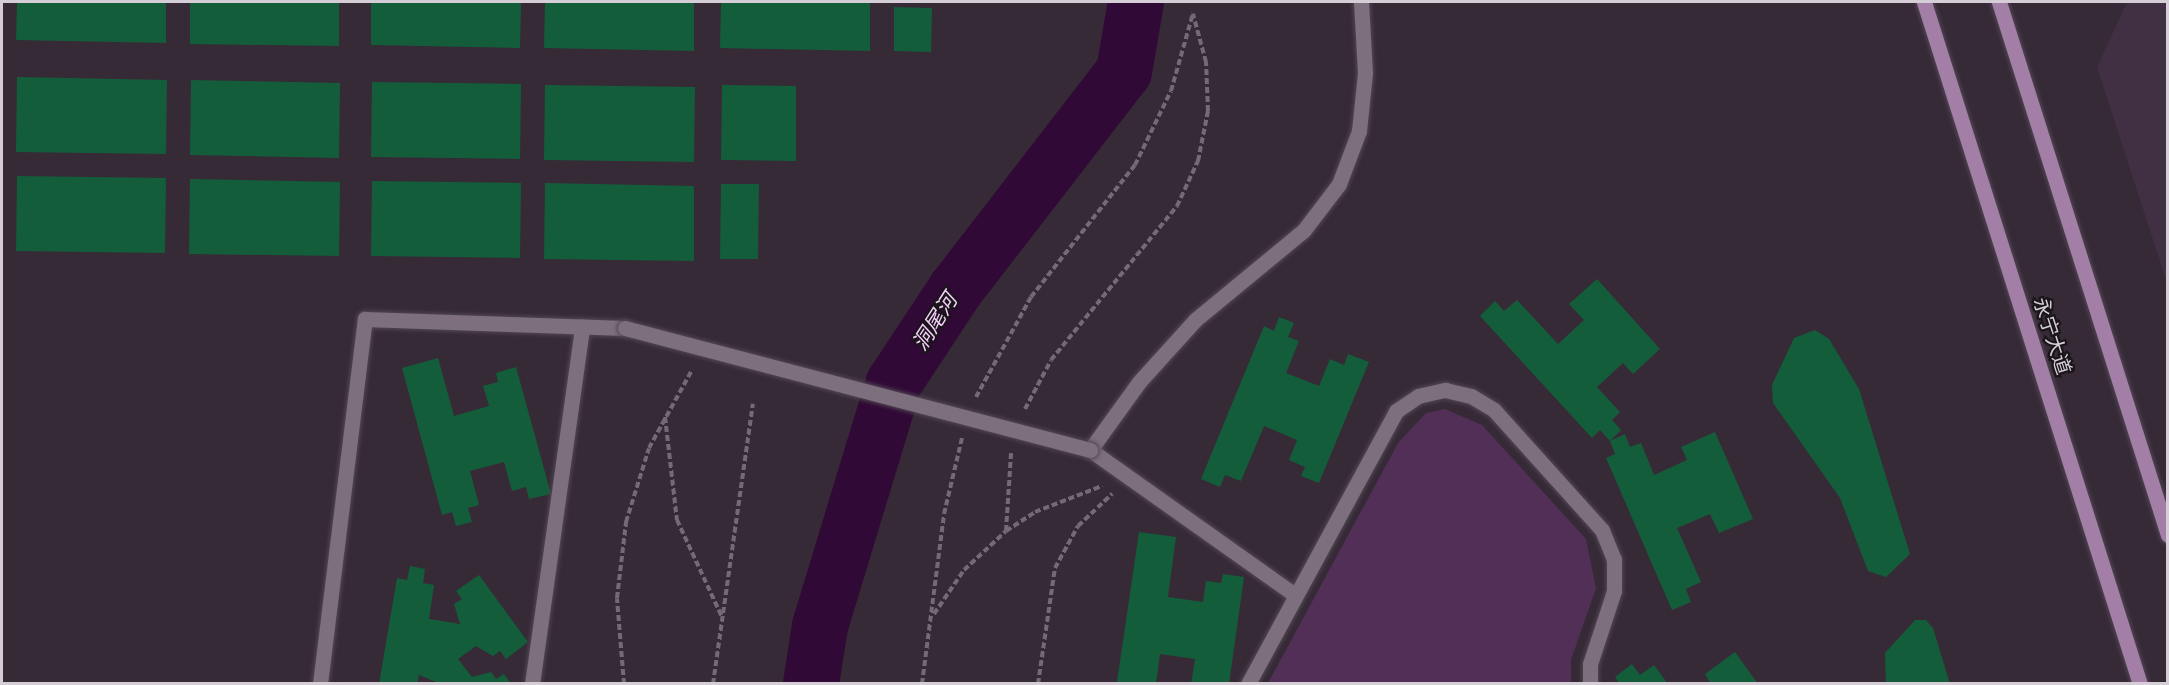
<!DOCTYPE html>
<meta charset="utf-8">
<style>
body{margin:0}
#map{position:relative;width:2169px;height:685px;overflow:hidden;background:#362a37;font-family:"Space Grotesk","Noto Sans SC",sans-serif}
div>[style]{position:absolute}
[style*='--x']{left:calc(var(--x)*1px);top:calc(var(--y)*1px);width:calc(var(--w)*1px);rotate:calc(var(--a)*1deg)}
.built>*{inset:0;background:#413043}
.green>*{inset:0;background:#512f56}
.river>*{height:56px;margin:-28px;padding:0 28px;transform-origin:28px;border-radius:28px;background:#310936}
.building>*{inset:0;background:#145d3b}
.path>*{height:4px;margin-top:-2px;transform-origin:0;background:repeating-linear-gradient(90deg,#746a75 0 6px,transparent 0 9px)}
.roads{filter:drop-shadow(0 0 2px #514752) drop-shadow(0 0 2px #514752)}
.lane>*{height:15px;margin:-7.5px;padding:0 7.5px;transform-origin:7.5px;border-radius:7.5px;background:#7d6f7e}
.primary>*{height:15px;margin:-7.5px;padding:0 7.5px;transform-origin:7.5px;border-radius:7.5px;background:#a37fa8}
.bridges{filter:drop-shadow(0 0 2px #514752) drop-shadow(0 0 2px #514752)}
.lane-bridge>*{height:15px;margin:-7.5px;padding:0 7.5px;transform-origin:7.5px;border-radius:7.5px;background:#7d6f7e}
span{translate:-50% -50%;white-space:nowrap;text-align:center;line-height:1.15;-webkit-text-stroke:4.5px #1a141b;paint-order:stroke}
.street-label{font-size:20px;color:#d6ced7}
.water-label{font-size:21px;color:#f5cefa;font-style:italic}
.frame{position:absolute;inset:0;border:3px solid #d6ced7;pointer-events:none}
</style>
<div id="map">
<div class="built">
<div style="clip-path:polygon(2127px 2px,2167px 2px,2167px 283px,2097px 67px)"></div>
</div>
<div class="green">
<div style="clip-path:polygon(1445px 409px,1482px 425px,1586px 539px,1596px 588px,1571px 660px,1571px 683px,1268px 683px,1398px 443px,1426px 413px)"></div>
</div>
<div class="river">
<div style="--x:811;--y:684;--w:59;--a:-81.2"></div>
<div style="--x:820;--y:626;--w:254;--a:-73.1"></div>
<div style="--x:894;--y:383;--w:113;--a:-56.6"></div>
<div style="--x:956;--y:289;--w:274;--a:-52.3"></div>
<div style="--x:1124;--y:72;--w:71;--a:-80.3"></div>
</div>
<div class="building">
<div style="clip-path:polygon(17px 2px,166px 2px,166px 43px,16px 40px)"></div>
<div style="clip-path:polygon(190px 2px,339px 2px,339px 46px,190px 44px)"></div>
<div style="clip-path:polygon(371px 2px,521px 2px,520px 48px,371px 45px)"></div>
<div style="clip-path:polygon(545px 2px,694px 2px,694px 51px,544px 48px)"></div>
<div style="clip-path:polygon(721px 2px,870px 2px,870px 51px,720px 48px)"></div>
<div style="clip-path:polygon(894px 7px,932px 8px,931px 52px,894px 51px)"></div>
<div style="clip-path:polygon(17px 77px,167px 80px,166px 154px,16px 152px)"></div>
<div style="clip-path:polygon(191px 80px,340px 83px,339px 158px,190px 155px)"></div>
<div style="clip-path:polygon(372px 82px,521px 84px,520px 159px,371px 157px)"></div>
<div style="clip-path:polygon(545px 85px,695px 87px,694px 162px,544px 160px)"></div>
<div style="clip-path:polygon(722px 85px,796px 86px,796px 161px,721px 160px)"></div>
<div style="clip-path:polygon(17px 176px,166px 178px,165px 253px,16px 251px)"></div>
<div style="clip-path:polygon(190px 179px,340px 182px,339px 256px,189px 254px)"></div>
<div style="clip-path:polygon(372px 181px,521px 183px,520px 258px,371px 256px)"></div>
<div style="clip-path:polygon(545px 183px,694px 186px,694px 261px,544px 259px)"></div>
<div style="clip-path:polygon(721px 184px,759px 184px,758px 259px,720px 259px)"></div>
<div style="clip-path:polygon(1597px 279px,1660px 349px,1633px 374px,1623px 363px,1597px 387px,1620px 412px,1612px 420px,1621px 430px,1610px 441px,1600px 430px,1592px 438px,1480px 316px,1495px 301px,1504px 311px,1517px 300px,1558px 344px,1584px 320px,1569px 304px)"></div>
<div style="clip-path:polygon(1279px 317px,1294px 323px,1288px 337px,1299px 341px,1286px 373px,1319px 386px,1330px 359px,1344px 365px,1348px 354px,1369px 362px,1319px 483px,1301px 476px,1305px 467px,1289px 460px,1297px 440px,1264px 426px,1241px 481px,1225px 475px,1220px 487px,1201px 479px,1264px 326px,1274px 331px)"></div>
<div style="clip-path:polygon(1815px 330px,1829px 339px,1859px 389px,1910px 554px,1886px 577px,1868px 571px,1840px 498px,1773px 403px,1772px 385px,1794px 338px)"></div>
<div style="clip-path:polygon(438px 358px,454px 416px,489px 406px,483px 386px,498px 382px,496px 373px,516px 367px,551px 494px,529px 499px,526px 487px,512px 491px,504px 462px,470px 471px,479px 505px,468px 508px,472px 522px,456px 526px,452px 512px,442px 515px,402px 368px)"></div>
<div style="clip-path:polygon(1715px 432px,1753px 519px,1719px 533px,1710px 514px,1677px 528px,1701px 582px,1686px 589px,1691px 602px,1672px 610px,1606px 458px,1615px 454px,1610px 441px,1625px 434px,1630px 447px,1641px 443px,1654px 475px,1687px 460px,1681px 447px)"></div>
<div style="clip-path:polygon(1139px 532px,1176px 537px,1168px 597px,1203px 602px,1206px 581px,1221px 583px,1223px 574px,1244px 577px,1229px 684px,1191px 684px,1195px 659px,1160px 654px,1156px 684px,1117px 682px)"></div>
<div style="clip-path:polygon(410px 566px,425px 569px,423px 583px,434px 585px,429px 619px,460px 624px,454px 604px,462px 599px,456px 591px,479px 575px,528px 642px,506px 659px,500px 651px,493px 656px,476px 646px,458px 659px,472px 677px,491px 672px,496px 679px,504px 674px,511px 684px,441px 684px,419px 675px,417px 684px,379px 684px,397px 578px,407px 580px)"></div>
<div style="clip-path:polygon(1915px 620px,1926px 620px,1933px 628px,1950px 684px,1886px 684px,1885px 653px)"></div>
<div style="clip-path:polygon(1735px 652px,1758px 684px,1711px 684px,1705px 674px)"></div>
<div style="clip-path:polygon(1632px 664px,1640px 675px,1654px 665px,1668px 684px,1620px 684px,1615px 677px)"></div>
</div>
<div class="path">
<div style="--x:976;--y:397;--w:114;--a:-61.2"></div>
<div style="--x:1031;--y:297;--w:168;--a:-51.8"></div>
<div style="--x:1135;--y:165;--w:82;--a:-64.1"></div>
<div style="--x:1171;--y:91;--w:81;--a:-74.2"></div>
<div style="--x:1025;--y:409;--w:55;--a:-62"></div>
<div style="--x:1051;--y:360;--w:199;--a:-50.7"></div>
<div style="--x:1177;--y:206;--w:50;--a:-65"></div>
<div style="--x:1198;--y:161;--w:51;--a:-78.7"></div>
<div style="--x:1208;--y:111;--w:49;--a:-92.3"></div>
<div style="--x:1206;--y:62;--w:50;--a:-105.2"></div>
<div style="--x:665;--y:417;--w:104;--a:83.4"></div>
<div style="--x:677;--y:520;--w:107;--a:65.1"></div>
<div style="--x:1006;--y:531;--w:78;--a:-86.3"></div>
<div style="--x:934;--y:614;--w:53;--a:-55.7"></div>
<div style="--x:964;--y:570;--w:57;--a:-42.9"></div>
<div style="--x:1006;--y:531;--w:35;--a:-33"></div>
<div style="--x:1035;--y:512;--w:72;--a:-21.2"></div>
<div style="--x:624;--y:684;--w:86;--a:-94.7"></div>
<div style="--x:617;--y:598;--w:77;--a:-83.2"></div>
<div style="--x:626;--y:522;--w:77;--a:-72.7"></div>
<div style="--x:649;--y:448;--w:89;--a:-61.1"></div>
<div style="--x:713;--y:684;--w:283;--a:-81.9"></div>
<div style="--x:922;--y:684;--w:171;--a:-82.6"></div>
<div style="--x:944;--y:514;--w:78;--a:-76.7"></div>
<div style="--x:1038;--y:684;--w:117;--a:-81.7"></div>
<div style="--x:1055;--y:568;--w:48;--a:-61.3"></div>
<div style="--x:1078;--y:526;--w:47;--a:-43.3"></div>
</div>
<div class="roads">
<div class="lane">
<div style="--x:1295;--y:595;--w:251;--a:-144.7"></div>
<div style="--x:1090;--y:450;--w:84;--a:-54.2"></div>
<div style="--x:1139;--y:382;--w:84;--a:-47.9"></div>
<div style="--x:1195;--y:320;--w:141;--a:-39.5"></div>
<div style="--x:1304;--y:230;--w:58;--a:-52.7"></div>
<div style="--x:1339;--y:184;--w:57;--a:-69.3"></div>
<div style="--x:1359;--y:131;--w:58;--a:-84.1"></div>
<div style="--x:1365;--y:73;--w:71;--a:-93.2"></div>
<div style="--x:320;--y:684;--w:368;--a:-83"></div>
<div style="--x:365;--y:319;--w:260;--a:2"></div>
<div style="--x:532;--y:684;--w:361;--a:-82"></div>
<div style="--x:1248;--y:684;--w:311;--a:-61.5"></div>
<div style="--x:1396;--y:411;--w:27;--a:-34"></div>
<div style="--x:1418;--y:396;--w:28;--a:-13"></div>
<div style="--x:1445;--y:390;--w:27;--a:13"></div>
<div style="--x:1471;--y:396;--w:27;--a:31"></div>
<div style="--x:1494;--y:410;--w:161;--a:48"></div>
<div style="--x:1602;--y:530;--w:31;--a:68"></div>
<div style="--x:1614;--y:559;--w:32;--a:90"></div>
<div style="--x:1614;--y:591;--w:77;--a:108.2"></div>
<div style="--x:1590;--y:664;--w:20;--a:90"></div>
</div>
<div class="primary">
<div style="--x:1924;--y:2;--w:715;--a:72.43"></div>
<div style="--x:1999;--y:2;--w:559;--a:72.41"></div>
</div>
</div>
<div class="bridges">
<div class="lane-bridge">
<div style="--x:625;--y:328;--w:481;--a:14.7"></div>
</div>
</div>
<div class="street-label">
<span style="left:2052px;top:336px;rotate:72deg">永宁大道</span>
</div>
<div class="water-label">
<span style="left:935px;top:322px;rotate:-57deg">洞尾河</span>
</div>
<div class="frame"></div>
</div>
